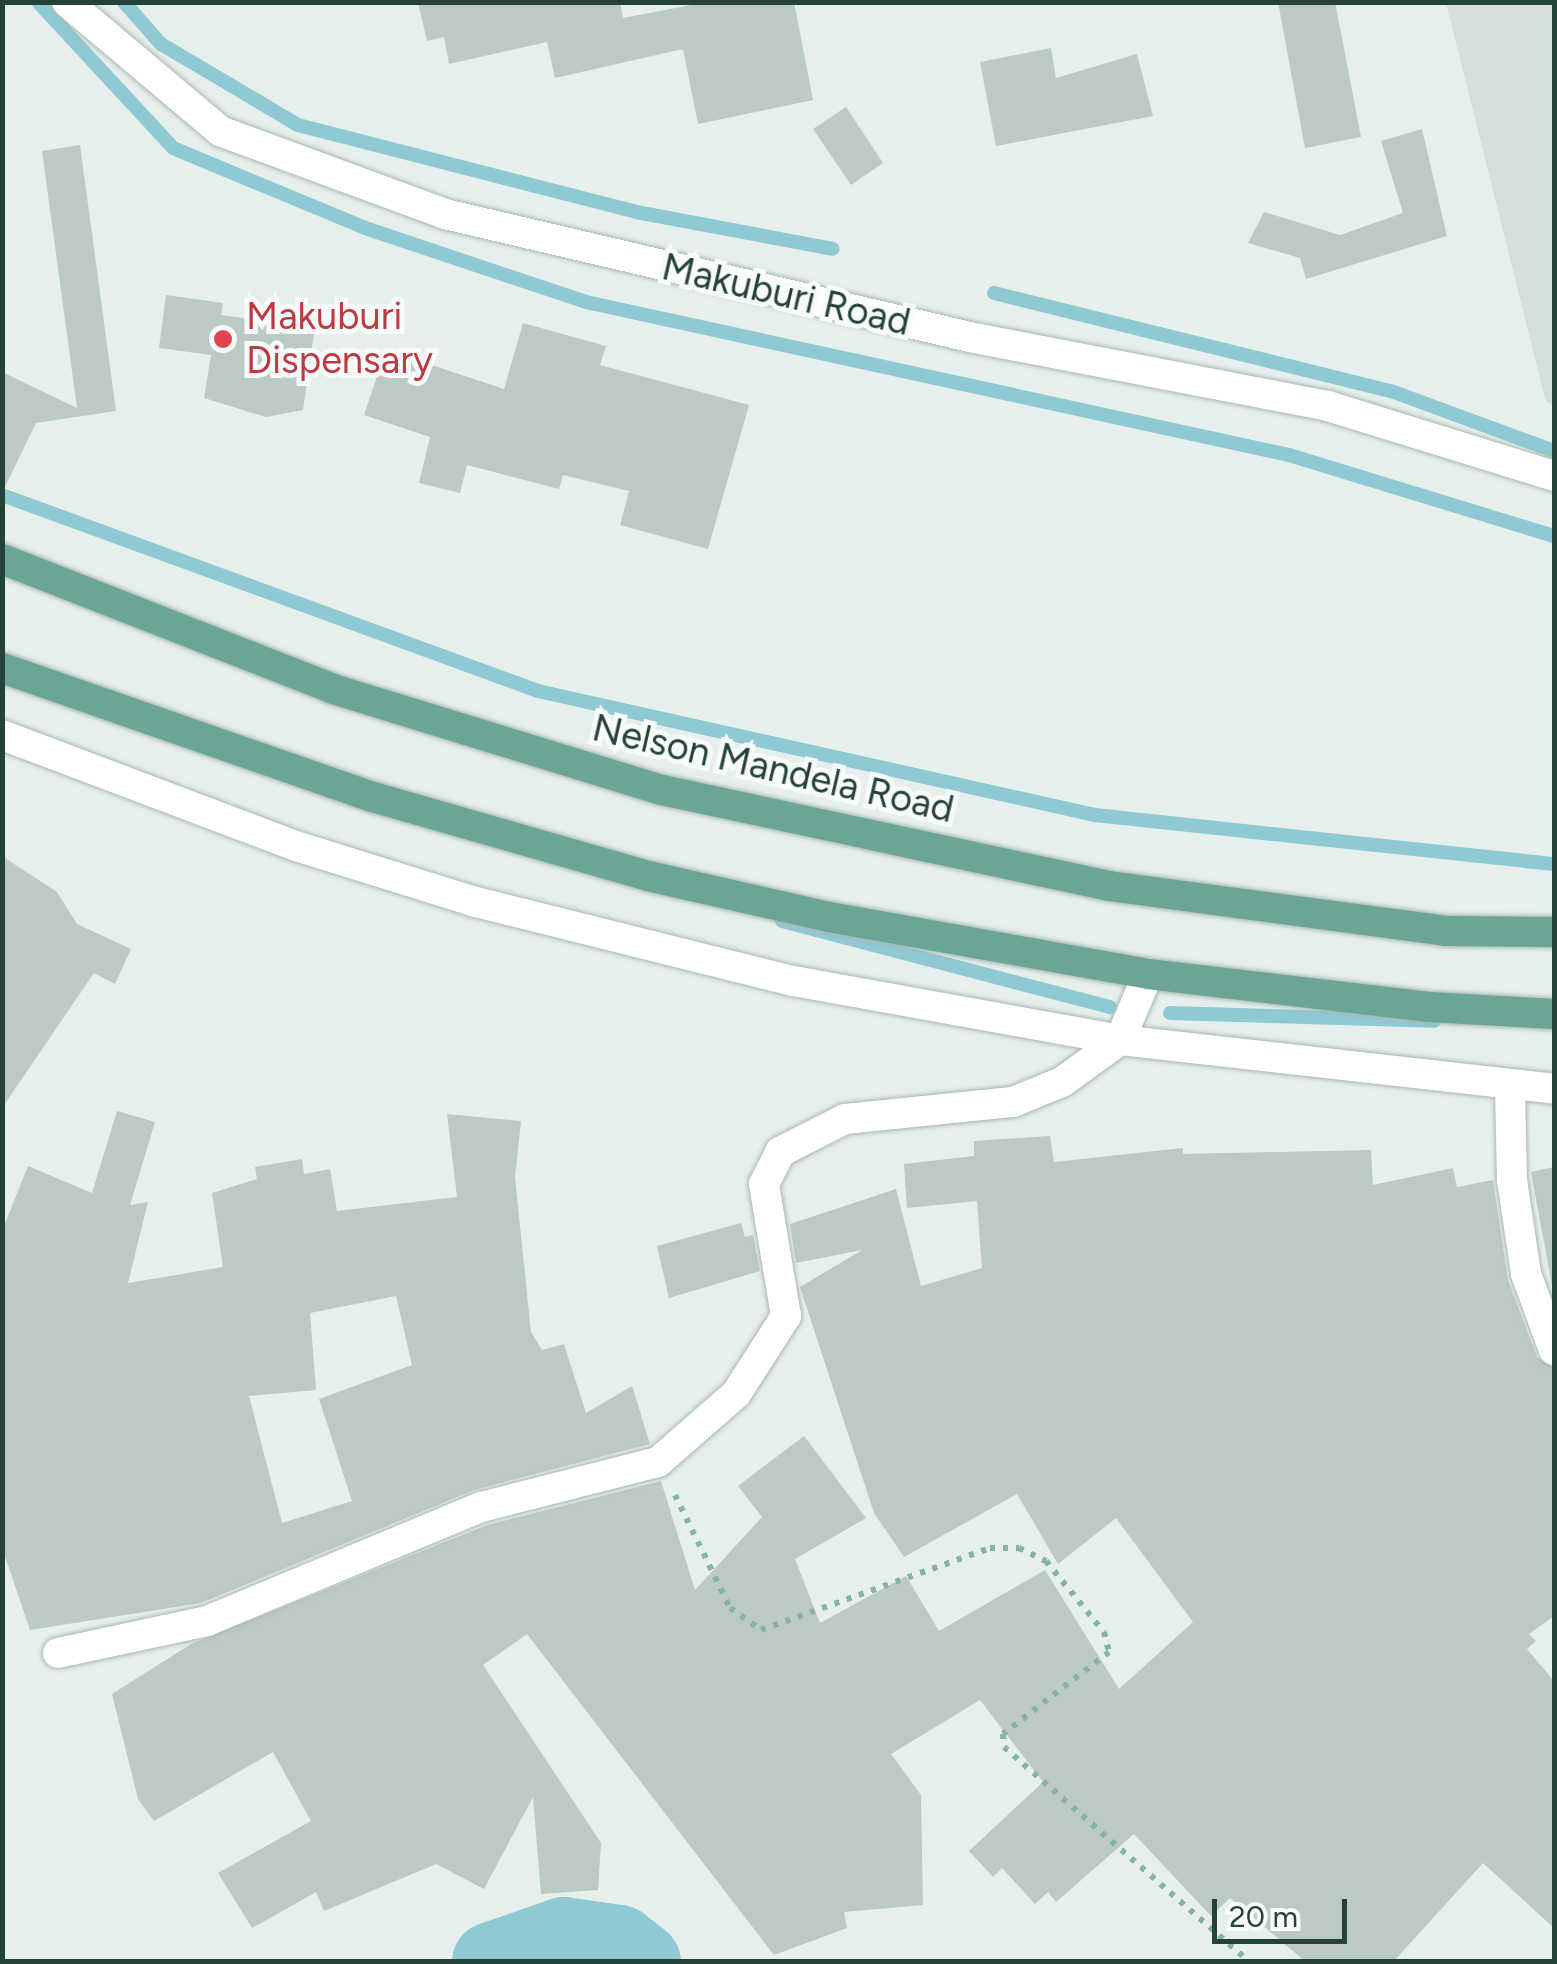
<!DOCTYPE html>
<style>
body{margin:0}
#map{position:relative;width:1557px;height:1964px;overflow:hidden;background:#e6efeb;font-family:Figtree,sans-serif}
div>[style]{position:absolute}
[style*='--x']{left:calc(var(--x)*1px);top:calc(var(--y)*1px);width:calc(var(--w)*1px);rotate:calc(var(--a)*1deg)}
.built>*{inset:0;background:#d4dfda}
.stream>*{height:14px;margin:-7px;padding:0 7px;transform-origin:7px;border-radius:7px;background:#8ec9d4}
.river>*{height:80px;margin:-40px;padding:0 40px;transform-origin:40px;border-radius:40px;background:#8ec9d4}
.building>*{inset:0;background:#bbcac4}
.path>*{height:6px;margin-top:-3px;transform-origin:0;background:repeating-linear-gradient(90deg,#86b3a5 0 5px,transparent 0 13px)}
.roads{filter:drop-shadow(0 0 2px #a8b8b2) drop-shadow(0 0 2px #a8b8b2)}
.street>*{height:30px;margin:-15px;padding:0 15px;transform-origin:15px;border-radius:15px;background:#fff}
.secondary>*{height:30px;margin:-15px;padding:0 15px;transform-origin:15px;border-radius:15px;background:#fff}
.primary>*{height:30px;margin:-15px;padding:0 15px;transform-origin:15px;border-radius:15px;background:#6aa596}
.dots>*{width:28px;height:28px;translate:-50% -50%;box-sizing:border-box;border:5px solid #f7fbf9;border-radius:50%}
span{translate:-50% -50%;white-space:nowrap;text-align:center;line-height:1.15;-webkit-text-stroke:10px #f7fbf9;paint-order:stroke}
.street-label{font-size:38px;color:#24423a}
.health-label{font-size:38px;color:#be3a42}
.left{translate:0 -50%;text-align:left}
.frame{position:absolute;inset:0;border:5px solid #24423a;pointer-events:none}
.scale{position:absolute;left:1212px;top:1899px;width:135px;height:45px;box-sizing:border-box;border:5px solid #24423a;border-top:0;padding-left:12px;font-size:30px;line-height:35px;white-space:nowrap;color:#24423a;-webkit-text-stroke:8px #f7fbf9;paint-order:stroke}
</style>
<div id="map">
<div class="built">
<div style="clip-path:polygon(1446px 3px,1554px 3px,1554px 404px,1546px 402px)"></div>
</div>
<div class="stream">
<div style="--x:38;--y:2;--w:199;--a:47.2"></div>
<div style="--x:173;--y:148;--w:211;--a:22.6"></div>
<div style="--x:368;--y:229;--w:230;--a:18.5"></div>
<div style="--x:586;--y:302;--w:719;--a:12.28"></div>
<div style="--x:1289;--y:455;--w:277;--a:17"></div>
<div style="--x:124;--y:2;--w:56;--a:48.6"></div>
<div style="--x:161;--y:44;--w:159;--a:30.6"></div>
<div style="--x:298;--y:125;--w:349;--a:14.4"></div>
<div style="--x:636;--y:212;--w:200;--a:10.6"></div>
<div style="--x:994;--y:293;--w:409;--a:13.9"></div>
<div style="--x:1391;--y:391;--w:174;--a:20.2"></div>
<div style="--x:2;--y:495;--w:571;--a:20.09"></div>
<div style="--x:538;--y:691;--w:571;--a:12.55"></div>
<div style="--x:1095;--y:815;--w:462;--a:6.1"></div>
<div style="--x:782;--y:921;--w:339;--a:14.7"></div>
<div style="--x:1170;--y:1013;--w:264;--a:1.7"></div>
</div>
<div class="river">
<div style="--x:492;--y:1962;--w:76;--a:-19.1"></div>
<div style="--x:564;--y:1937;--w:56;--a:8.3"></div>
<div style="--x:619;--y:1945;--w:28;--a:38"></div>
</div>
<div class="building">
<div style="clip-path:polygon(418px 2px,620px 2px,623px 18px,707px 2px,794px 2px,813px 100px,698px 124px,683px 49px,555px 78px,547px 42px,449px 64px,444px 37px,427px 41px)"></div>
<div style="clip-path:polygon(1278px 2px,1335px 2px,1361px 137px,1305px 148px)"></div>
<div style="clip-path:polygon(1051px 48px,1056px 78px,1137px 54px,1153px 116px,996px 146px,980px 62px)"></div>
<div style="clip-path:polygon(846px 107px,883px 163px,851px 185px,813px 129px)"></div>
<div style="clip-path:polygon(1422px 129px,1447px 236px,1306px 279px,1300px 258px,1248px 243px,1264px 212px,1340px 235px,1403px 213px,1381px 141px)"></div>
<div style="clip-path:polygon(80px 145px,116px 411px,36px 423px,2px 493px,2px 372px,77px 408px,42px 151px)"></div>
<div style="clip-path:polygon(166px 295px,223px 303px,221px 315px,315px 327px,303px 410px,266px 417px,204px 398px,211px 355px,159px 348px)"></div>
<div style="clip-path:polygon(523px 323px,606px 346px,600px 365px,749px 405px,708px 549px,620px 525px,629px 491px,563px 475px,559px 489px,467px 465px,460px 493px,419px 483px,430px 437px,364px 415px,386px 350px,504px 389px)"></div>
<div style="clip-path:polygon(2px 856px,57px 892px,77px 924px,131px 949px,115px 984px,94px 973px,2px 1108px)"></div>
<div style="clip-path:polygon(evenodd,117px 1111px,155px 1122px,130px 1205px,148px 1202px,128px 1283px,223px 1267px,212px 1193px,257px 1179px,255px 1167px,302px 1159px,304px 1174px,330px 1169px,337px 1211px,457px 1197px,447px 1114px,521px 1121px,515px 1177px,531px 1332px,542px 1350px,564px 1344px,586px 1413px,632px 1386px,650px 1444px,474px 1490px,201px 1603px,30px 1630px,2px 1547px,2px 1231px,28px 1166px,92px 1193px,117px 1111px,396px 1296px,412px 1365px,319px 1399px,352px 1501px,282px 1523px,249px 1396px,316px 1390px,310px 1313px,396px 1296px)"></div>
<div style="clip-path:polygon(1050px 1136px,1054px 1162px,1183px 1148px,1183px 1154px,1371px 1150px,1373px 1185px,1453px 1168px,1457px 1187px,1493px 1180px,1508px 1280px,1537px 1357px,1554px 1368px,1554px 1616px,1529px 1634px,1536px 1641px,1527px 1649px,1554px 1681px,1554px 1928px,1483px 1863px,1393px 1962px,1306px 1962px,1230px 1898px,1211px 1916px,1134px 1834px,1056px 1902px,1048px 1892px,1035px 1904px,1002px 1868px,993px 1877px,969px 1851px,1043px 1782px,980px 1700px,891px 1754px,921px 1795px,923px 1905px,844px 1912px,847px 1928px,774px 1955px,527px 1634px,483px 1665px,601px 1843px,598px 1890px,541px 1894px,533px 1797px,484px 1889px,436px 1864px,324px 1911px,316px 1892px,252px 1928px,218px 1873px,311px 1821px,273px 1752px,154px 1821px,138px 1799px,112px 1694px,191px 1644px,487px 1525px,661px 1481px,695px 1590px,762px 1517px,738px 1486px,804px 1436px,866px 1518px,795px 1559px,820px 1623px,906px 1576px,939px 1631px,1045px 1570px,1119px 1689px,1193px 1622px,1116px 1518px,1058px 1564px,1017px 1494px,904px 1557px,874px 1513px,800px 1287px,862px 1250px,796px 1263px,790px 1224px,896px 1189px,921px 1286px,982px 1268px,977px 1201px,907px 1208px,904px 1164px,974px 1156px,974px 1141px)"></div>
<div style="clip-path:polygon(1554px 1167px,1554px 1297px,1531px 1172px)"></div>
<div style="clip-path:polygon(741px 1223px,745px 1237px,753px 1235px,760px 1271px,669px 1298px,657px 1246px)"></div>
</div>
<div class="path">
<div style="--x:675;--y:1495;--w:126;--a:64"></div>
<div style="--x:730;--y:1608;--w:38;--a:35"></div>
<div style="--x:761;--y:1630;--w:243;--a:-19.7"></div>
<div style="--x:990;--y:1548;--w:29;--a:0"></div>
<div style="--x:1019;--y:1548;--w:30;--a:26"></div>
<div style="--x:1046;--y:1561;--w:92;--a:50.8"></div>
<div style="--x:1104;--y:1632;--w:21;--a:76"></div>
<div style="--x:1109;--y:1652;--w:134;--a:142.3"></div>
<div style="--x:1003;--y:1734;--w:13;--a:86"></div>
<div style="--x:1004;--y:1747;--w:327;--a:41.2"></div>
</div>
<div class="roads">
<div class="street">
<div style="--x:2;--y:735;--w:317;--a:20.7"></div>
<div style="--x:299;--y:847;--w:181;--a:17.3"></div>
<div style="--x:472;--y:901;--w:331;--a:14"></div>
<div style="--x:793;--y:981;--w:332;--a:10.2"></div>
<div style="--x:1120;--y:1040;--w:437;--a:6.4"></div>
<div style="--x:1510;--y:1087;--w:93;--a:88.8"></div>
<div style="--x:1512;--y:1180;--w:95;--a:81.5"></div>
<div style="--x:1526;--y:1274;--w:81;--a:69.8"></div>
<div style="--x:58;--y:1653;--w:152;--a:-12.1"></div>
<div style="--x:207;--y:1621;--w:297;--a:-22.6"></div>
<div style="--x:481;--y:1507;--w:183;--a:-14.3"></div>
<div style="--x:658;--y:1462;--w:103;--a:-41.1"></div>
<div style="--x:736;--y:1394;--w:93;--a:-57.3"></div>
<div style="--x:786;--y:1316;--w:134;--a:-99.5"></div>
<div style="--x:764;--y:1184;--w:36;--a:-63"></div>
<div style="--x:780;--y:1152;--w:73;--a:-26.9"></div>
<div style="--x:845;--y:1119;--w:169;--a:-5.8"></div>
<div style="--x:1013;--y:1102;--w:53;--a:-22.2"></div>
<div style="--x:1062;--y:1082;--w:72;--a:-35.9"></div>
<div style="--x:1120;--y:1040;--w:72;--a:-67"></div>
</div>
<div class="secondary">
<div style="--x:67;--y:2;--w:200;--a:40.1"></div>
<div style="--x:220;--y:131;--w:240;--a:20.2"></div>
<div style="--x:445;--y:214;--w:539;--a:13.19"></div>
<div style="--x:970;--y:337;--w:365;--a:10.9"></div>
<div style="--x:1328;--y:406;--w:237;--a:17.2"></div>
</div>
<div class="primary">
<div style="--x:2;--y:559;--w:356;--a:21.4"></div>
<div style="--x:333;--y:689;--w:344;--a:17.1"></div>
<div style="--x:662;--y:790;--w:457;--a:12.1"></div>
<div style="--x:1109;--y:886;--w:340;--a:7.6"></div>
<div style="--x:1446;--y:931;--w:108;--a:0.5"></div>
<div style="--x:2;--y:668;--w:393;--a:19.2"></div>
<div style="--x:373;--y:797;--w:286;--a:16"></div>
<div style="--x:648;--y:876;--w:186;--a:12.8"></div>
<div style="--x:829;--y:917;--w:324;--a:10.1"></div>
<div style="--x:1148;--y:974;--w:283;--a:6.7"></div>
<div style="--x:1429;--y:1007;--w:125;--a:3.2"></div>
</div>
</div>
<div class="dots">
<div style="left:223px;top:339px;background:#e0444e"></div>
</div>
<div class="street-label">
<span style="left:786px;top:295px;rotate:13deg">Makuburi Road</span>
<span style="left:773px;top:769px;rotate:13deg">Nelson Mandela Road</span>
</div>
<div class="health-label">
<span class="left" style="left:246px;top:339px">Makuburi<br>Dispensary</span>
</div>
<div class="frame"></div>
<div class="scale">20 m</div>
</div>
